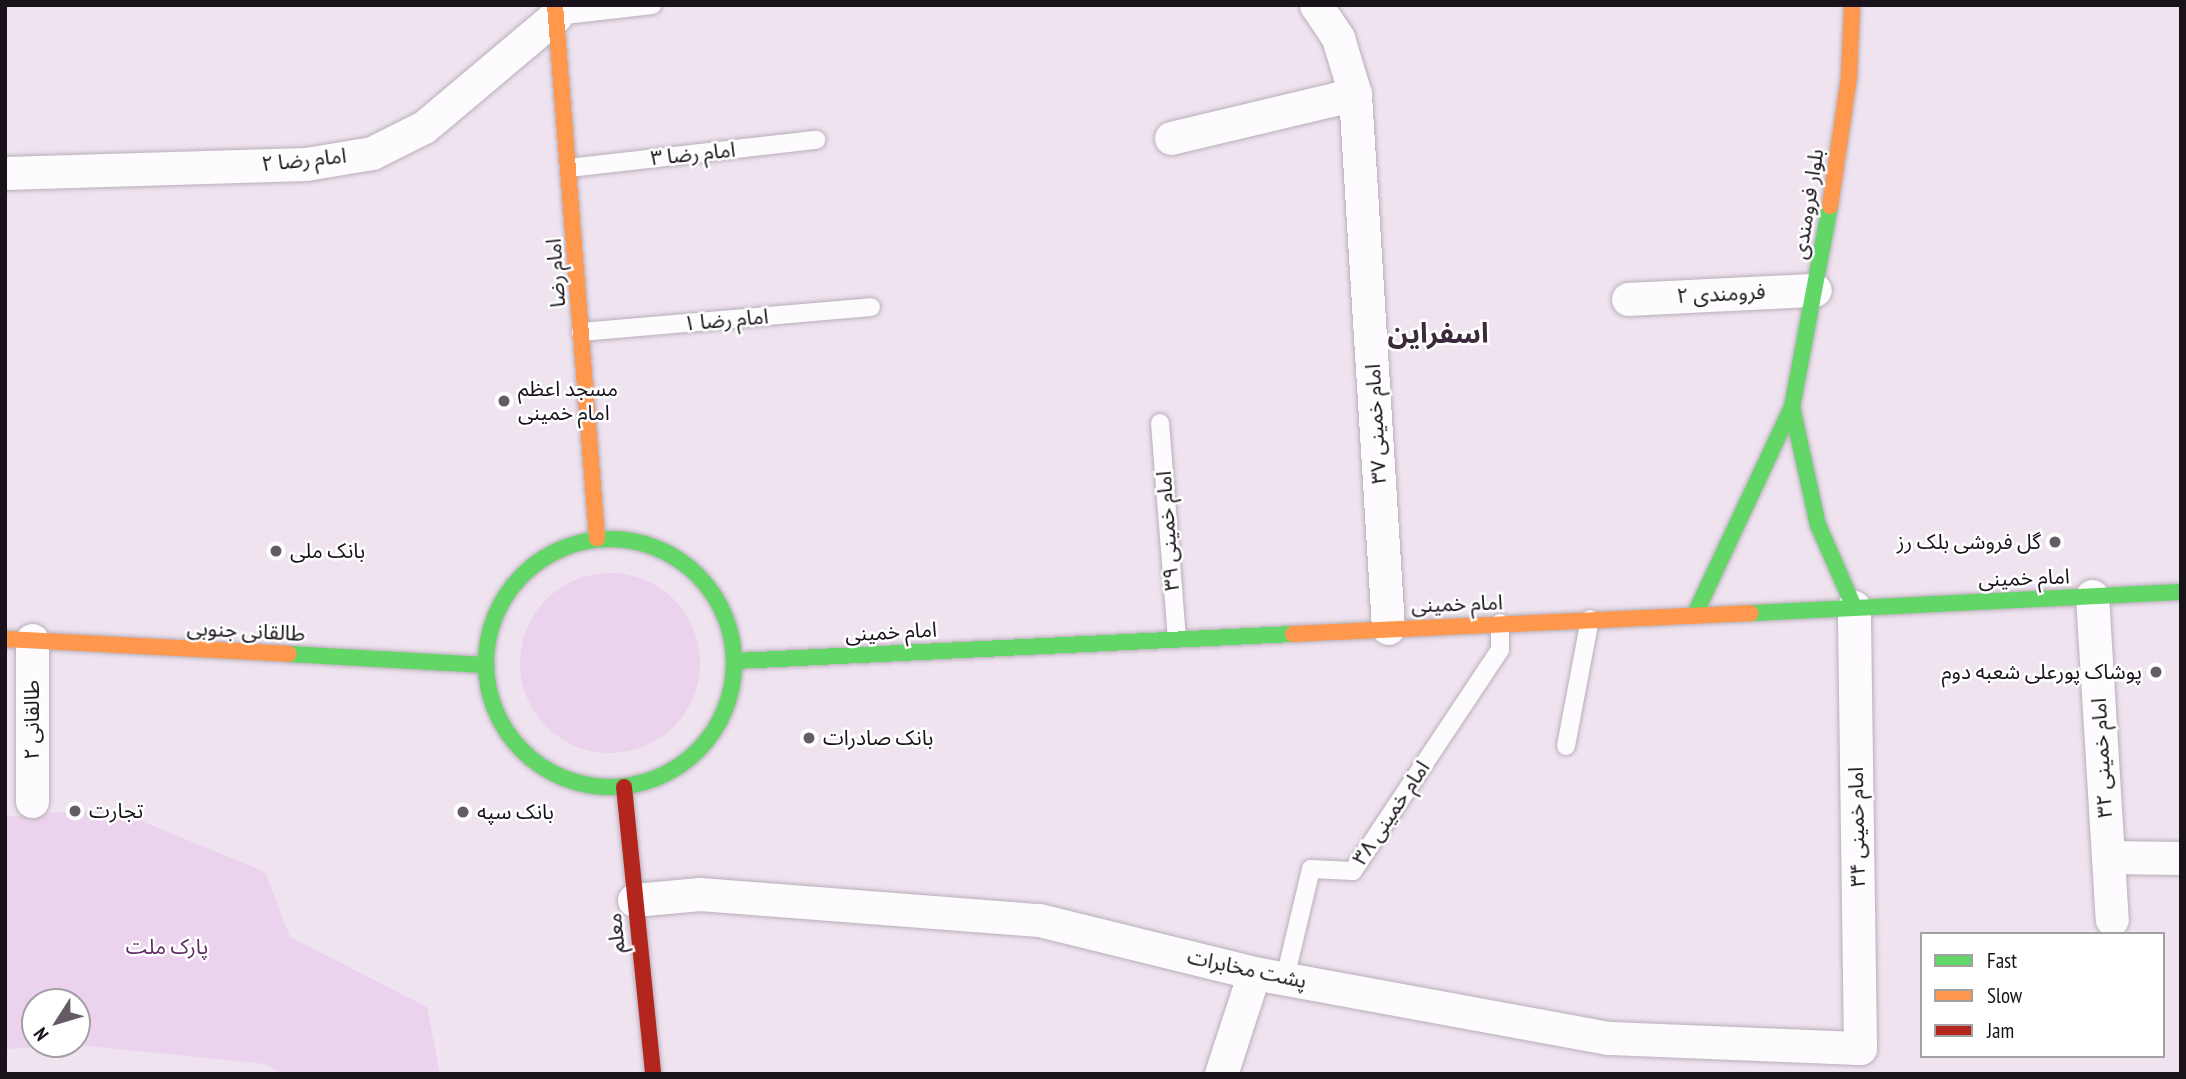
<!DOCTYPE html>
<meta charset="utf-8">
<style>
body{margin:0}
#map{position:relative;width:2186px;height:1079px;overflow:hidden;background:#efe3f0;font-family:"PT Sans Narrow","Noto Sans Arabic",sans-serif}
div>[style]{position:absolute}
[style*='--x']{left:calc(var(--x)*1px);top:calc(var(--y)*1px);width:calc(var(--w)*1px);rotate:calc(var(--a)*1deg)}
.green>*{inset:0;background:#ebd2ed}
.round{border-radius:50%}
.roads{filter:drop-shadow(0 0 2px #b7afb8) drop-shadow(0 0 2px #b7afb8)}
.lane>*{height:18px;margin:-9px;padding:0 9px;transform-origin:9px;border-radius:9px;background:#fdfbfd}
.street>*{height:33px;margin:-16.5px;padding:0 16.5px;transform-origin:16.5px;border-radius:16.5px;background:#fdfbfd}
.fast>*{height:16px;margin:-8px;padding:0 8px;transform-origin:8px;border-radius:8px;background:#63d668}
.fast>.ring{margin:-8px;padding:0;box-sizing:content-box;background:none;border:16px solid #63d668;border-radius:50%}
.slow>*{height:16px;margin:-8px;padding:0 8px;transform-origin:8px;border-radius:8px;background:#ff974d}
.jam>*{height:16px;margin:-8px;padding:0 8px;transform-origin:8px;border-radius:8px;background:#b3261e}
.dots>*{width:19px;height:19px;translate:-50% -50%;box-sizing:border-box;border:4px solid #fff;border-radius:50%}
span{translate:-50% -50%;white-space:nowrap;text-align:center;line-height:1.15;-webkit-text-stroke:5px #fff;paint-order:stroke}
.street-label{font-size:21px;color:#19121a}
.poi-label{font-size:21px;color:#19121a}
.left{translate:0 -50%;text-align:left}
.right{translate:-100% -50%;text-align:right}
.park-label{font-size:21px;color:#602a66}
.district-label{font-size:28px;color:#3b2a3c;font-weight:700}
.frame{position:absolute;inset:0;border:7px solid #19121a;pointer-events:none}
.legend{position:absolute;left:1920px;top:932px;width:245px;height:126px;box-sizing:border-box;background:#fff;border:2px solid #a3a0a3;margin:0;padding:9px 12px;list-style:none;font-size:21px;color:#19121a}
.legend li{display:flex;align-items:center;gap:14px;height:35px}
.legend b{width:35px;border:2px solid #a3a0a3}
.north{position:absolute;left:21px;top:988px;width:70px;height:70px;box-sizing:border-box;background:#fff;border:2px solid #a3a0a3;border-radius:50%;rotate:233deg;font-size:19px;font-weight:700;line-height:28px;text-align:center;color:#19121a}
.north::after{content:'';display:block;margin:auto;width:24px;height:32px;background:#645b65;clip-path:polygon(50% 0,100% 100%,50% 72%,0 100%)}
</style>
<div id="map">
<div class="green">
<div class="round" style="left:520px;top:573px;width:180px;height:180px"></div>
<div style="clip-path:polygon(evenodd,110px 808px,265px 872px,290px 937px,427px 1007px,440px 1074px,284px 1074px,265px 1064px,78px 1045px,5px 1049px,5px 817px,110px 808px,35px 1002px,77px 1002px,77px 1044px,35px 1044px,35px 1002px)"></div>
</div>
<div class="roads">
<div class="lane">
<div style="--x:556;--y:16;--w:97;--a:-6.5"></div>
<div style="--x:569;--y:168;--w:249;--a:-6.5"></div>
<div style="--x:581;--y:332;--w:291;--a:-4.9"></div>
<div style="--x:1160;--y:423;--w:216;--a:85.5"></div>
<div style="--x:1566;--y:746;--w:129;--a:-79.3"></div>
<div style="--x:1285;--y:978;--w:112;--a:-76.6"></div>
<div style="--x:1311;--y:869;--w:42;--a:2.7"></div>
<div style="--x:1353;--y:871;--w:265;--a:-56.4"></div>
<div style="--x:1500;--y:650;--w:27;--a:-90"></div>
</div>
<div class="street">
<div style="--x:1316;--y:5;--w:40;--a:56"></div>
<div style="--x:1338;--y:38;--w:59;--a:73.1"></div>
<div style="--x:1355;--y:94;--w:535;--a:86.46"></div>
<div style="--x:1171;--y:138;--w:189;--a:-13.4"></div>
<div style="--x:5;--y:173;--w:301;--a:-1.7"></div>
<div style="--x:306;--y:164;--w:67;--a:-9.5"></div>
<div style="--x:372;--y:153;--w:58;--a:-26.6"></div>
<div style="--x:424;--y:127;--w:172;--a:-40.1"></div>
<div style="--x:1628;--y:299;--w:187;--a:-2.8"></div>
<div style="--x:2092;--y:596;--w:324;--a:86.5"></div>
<div style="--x:32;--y:801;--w:161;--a:-90"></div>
<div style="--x:2108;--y:857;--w:73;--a:0.8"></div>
<div style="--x:634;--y:900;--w:66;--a:-5.2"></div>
<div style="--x:700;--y:894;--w:340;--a:4.4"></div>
<div style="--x:1039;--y:920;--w:221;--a:13.8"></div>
<div style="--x:1254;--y:973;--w:360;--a:10.4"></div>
<div style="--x:1608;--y:1038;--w:252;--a:2.3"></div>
<div style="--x:1860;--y:1048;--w:441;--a:-90.8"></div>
<div style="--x:1221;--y:1074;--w:106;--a:-71.9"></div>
</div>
<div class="fast">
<div style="--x:1792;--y:407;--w:121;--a:77.6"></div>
<div style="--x:1818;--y:525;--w:90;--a:66.3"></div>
<div class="ring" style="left:486px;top:539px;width:232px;height:232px"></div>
<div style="--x:1751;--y:613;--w:431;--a:-2.8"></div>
<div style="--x:1695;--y:614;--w:229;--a:-64.9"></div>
<div style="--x:1792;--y:407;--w:205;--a:-79.3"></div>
<div style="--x:289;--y:654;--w:196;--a:3.2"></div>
<div style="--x:736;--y:661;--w:558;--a:-2.78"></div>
</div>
<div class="slow">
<div style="--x:555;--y:5;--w:535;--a:85.49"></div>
<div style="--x:1830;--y:206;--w:130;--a:-81.6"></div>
<div style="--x:1849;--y:77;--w:72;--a:-87.6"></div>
<div style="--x:1293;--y:634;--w:458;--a:-2.6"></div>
<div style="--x:5;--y:639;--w:284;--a:3"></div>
</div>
<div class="jam">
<div style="--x:624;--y:787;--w:288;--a:84.2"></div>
</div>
</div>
<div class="dots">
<div style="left:504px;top:401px;background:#645b65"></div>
<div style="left:2055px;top:542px;background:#645b65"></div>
<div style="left:276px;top:551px;background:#645b65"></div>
<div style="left:2156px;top:672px;background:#645b65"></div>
<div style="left:809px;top:738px;background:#645b65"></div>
<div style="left:75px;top:811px;background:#645b65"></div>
<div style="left:463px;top:812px;background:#645b65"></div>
</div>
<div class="street-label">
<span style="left:693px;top:154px;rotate:-6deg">امام رضا ۳</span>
<span style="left:304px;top:160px;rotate:-6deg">امام رضا ۲</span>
<span style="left:1808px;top:204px;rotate:-81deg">بلوار فرومندی</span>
<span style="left:556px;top:273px;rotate:-94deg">امام رضا</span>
<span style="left:1721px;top:294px;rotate:-3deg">فرومندی ۲</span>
<span style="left:726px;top:320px;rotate:-5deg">امام رضا ۱</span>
<span style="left:1376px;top:424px;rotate:-93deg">امام خمینی ۳۷</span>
<span style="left:1168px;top:531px;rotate:-94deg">امام خمینی ۳۹</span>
<span style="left:2024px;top:578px;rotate:-2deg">امام خمینی</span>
<span style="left:1457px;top:604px;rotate:-2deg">امام خمینی</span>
<span style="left:246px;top:631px;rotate:3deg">طالقانی جنوبی</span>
<span style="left:891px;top:632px;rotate:-3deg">امام خمینی</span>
<span style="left:32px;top:720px;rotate:-90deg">طالقانی ۲</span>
<span style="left:2102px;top:758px;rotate:-93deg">امام خمینی ۳۲</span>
<span style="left:1391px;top:813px;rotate:-56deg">امام خمینی ۳۸</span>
<span style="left:1857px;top:827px;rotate:-91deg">امام خمینی ۳۴</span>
<span style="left:616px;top:933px;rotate:-96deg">معلم</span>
<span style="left:1247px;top:969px;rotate:12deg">پشت مخابرات</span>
</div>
<div class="poi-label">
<span class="left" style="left:518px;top:401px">مسجد اعظم<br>امام خمینی</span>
<span class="right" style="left:2041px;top:542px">گل فروشی بلک رز</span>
<span class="left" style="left:290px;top:551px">بانک ملی</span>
<span class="right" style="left:2142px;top:672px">پوشاک پورعلی شعبه دوم</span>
<span class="left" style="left:823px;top:738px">بانک صادرات</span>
<span class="left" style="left:89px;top:811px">تجارت</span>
<span class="left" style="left:477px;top:812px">بانک سپه</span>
</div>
<div class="park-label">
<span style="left:167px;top:947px">پارک ملت</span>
</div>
<div class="district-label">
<span style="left:1438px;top:333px">اسفراین</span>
</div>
<div class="frame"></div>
<ul class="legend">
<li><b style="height:9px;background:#63d668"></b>Fast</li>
<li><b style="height:9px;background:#ff974d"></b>Slow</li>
<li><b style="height:9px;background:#b3261e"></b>Jam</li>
</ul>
<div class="north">N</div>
</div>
